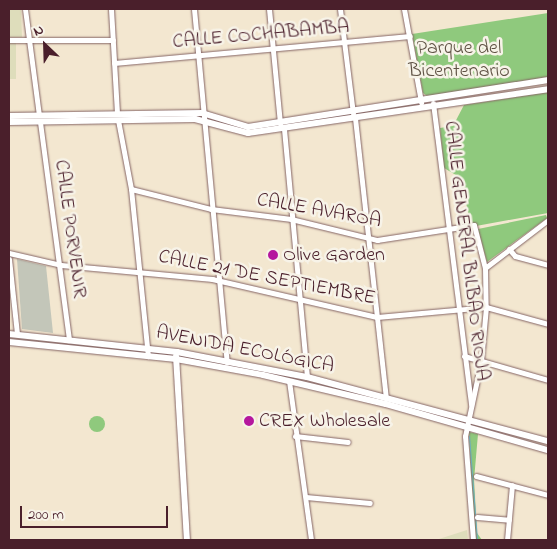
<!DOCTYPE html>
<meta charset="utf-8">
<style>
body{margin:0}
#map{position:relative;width:557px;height:549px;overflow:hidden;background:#f3e7d0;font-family:"Indie Flower",sans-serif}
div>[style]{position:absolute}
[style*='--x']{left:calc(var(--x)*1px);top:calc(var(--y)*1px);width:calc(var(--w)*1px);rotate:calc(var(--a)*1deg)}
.built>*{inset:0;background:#deddbb}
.industrial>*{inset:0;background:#c3c6b9}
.green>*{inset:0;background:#8fc97d}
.round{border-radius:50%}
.stream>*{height:1px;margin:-0.5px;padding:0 0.5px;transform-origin:0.5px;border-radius:0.5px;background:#62c6df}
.roads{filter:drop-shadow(0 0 1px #856565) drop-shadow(0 0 1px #856565)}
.minor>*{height:5px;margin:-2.5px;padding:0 2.5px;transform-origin:2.5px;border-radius:2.5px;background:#fff}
.major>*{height:6px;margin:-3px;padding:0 3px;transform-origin:3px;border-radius:3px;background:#fff}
.dots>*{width:14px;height:14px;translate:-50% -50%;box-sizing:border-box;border:2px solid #f7f3e8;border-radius:50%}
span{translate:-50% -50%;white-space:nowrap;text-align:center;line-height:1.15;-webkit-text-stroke:5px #f7f3e8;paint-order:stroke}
.street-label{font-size:20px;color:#4a1f2b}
.park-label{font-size:20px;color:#5f5244}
.poi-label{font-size:20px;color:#4a1f2b}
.left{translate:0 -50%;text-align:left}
.frame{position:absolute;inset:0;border:10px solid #4a1f2b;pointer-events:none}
.north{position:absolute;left:20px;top:20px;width:50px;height:50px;-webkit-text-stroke:4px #f7f3e8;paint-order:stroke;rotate:336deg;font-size:14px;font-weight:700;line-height:20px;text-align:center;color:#4a1f2b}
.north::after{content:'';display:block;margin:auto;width:18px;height:22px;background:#4a1f2b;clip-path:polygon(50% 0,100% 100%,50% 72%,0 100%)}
.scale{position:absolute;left:20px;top:506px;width:148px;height:22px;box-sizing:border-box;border:2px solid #4a1f2b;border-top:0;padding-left:6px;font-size:15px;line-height:18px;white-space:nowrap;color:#4a1f2b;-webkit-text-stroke:4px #f7f3e8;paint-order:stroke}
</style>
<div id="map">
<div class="built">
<div style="clip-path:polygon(9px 9px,21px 9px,22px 37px,9px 37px)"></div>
<div style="clip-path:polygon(9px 43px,16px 43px,16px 79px,9px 79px)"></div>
<div style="clip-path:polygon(467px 530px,468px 540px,436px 540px,439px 539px)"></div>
</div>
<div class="industrial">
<div style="clip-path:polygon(17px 259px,46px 266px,53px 333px,22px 329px)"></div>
</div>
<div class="green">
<div style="clip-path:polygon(548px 13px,548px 77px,427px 96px,423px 93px,412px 34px)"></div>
<div style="clip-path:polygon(548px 92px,548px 213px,476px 226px,470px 222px,461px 178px,444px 168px,440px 128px,453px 126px,464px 105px)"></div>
<div style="clip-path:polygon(546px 215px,547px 218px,487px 262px,478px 229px)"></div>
<div class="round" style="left:89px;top:416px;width:16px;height:16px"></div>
<div style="clip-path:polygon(469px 432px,478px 434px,474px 480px,477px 533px,482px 540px,475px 540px,474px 532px)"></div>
</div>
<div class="stream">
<div style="--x:469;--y:436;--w:104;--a:85.6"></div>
</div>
<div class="roads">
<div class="minor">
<div style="--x:25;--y:9;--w:107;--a:82.5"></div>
<div style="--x:111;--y:9;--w:105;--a:86.7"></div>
<div style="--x:194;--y:9;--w:355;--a:84.7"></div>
<div style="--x:269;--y:9;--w:115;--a:84.5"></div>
<div style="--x:340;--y:9;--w:105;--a:82.9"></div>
<div style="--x:404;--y:9;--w:95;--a:79.6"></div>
<div style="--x:9;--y:40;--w:104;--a:0"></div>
<div style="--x:114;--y:63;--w:297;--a:-5.2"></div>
<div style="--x:433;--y:103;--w:304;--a:82.8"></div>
<div style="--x:355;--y:118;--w:282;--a:83.7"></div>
<div style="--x:118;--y:120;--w:70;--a:79.3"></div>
<div style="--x:131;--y:189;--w:168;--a:84.2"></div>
<div style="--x:40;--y:122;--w:220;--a:82.4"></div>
<div style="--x:284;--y:129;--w:249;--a:84.7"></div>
<div style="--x:131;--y:189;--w:82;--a:14"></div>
<div style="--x:211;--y:209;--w:81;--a:7.1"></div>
<div style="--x:291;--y:219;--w:89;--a:13.7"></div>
<div style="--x:377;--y:240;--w:98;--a:-8.8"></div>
<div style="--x:474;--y:225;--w:44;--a:75.7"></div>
<div style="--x:485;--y:268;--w:39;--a:89"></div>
<div style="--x:486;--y:307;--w:54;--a:95.3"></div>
<div style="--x:481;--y:361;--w:77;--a:102"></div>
<div style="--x:465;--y:436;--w:104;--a:85.6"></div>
<div style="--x:509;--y:249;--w:9;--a:49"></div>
<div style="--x:515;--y:256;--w:34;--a:15"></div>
<div style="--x:9;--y:253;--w:53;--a:13"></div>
<div style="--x:61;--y:265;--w:152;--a:5.3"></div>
<div style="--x:212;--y:279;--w:169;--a:13"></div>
<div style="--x:377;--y:317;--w:109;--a:-5.2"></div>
<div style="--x:486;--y:307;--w:64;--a:15.3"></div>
<div style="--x:9;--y:259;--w:75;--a:83.9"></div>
<div style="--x:485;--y:268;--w:79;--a:-37.3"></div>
<div style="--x:464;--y:356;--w:87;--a:15.9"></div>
<div style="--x:289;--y:381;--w:161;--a:82.1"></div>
<div style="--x:295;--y:436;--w:53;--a:6.5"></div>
<div style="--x:476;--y:476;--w:74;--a:14.8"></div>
<div style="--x:306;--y:497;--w:64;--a:5.4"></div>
<div style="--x:477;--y:517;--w:32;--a:5"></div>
<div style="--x:507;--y:540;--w:55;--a:-84.8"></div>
</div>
<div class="major">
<div style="--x:9;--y:116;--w:193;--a:-0.9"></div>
<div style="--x:202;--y:113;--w:48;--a:16.9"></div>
<div style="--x:248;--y:127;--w:304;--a:-8.9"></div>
<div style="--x:9;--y:122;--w:186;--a:-0.9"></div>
<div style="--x:195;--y:119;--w:55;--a:14.8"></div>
<div style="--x:248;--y:133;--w:303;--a:-8.3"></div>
<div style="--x:9;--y:334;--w:169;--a:6.1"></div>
<div style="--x:177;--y:352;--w:132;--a:10.9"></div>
<div style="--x:307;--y:377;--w:249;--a:14.9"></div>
<div style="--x:9;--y:342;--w:168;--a:5.8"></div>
<div style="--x:176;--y:359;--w:88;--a:10.4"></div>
<div style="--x:263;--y:375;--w:126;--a:13.3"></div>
<div style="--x:386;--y:404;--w:168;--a:15.9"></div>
<div style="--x:176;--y:356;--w:184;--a:86.6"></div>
</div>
</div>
<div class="dots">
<div style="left:273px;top:255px;background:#b5179e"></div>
<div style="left:249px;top:421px;background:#b5179e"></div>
</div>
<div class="street-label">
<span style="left:261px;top:35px;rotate:-5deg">CALLE COCHABAMBA</span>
<span style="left:319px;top:211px;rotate:10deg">CALLE AVAROA</span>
<span style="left:70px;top:229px;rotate:82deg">CALLE PORVENIR</span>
<span style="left:466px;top:251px;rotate:83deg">CALLE GENERAL BILBAO RIOJA</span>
<span style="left:267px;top:278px;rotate:11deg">CALLE 21 DE SEPTIEMBRE</span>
<span style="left:245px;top:350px;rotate:11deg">AVENIDA ECOLÓGICA</span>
</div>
<div class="park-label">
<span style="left:459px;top:60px">Parque del<br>Bicentenario</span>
</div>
<div class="poi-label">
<span class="left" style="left:283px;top:255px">Olive Garden</span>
<span class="left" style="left:259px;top:421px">CREX Wholesale</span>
</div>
<div class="frame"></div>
<div class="north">N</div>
<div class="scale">200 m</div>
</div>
